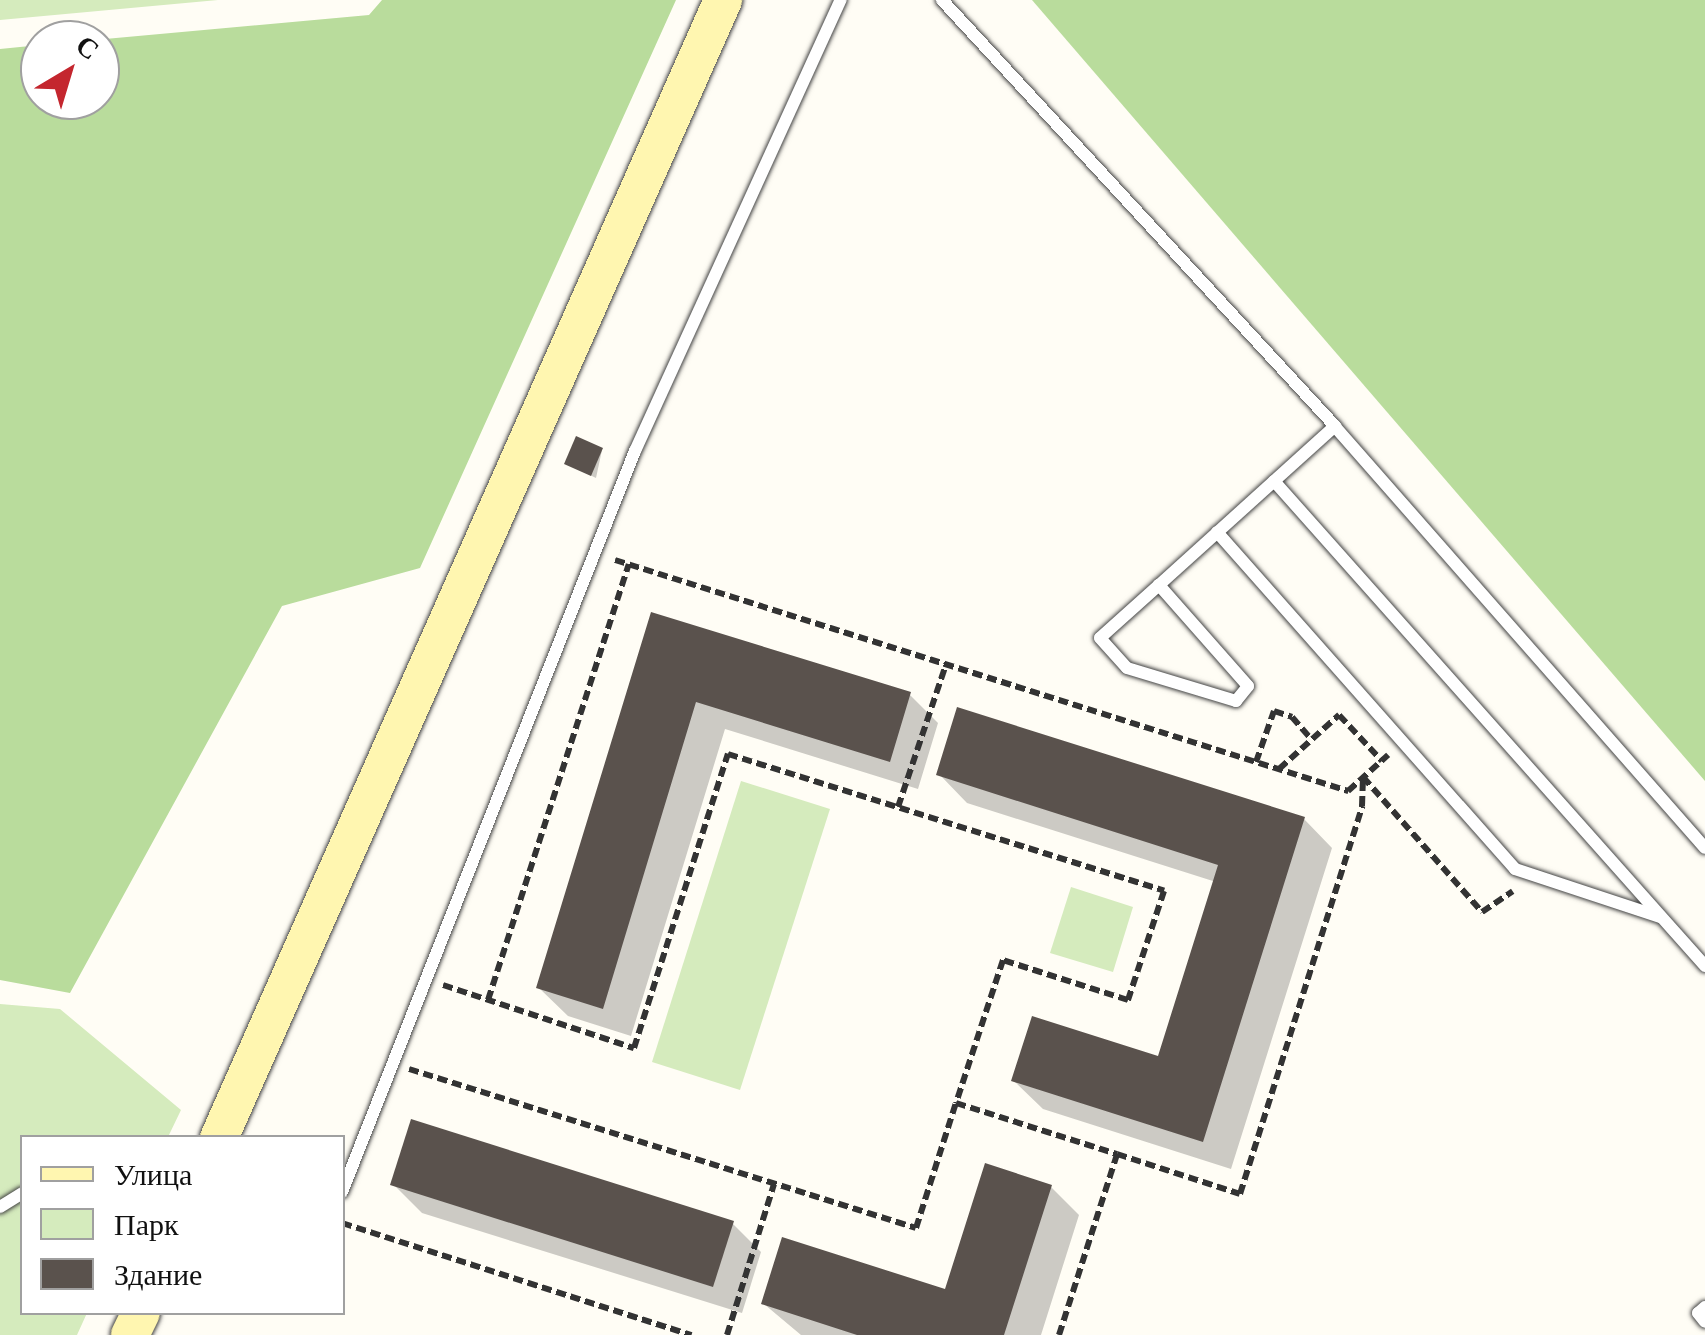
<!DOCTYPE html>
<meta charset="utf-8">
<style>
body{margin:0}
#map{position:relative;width:1705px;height:1335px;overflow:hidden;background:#fffdf5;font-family:"Libre Baskerville",serif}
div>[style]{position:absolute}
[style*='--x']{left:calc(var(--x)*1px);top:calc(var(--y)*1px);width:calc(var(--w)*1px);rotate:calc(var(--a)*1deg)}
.green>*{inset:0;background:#d5ebbd}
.forest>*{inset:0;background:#b9dc9c}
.shadow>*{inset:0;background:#0003}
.building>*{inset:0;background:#5a524d}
.path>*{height:6px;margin-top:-3px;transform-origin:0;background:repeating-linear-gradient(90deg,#333 0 10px,transparent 0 15px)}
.roads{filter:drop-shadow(0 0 2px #444) drop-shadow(0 0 2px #444)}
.lane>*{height:12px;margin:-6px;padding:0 6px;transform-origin:6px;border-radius:6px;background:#fff}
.secondary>*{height:38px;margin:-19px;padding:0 19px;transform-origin:19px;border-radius:19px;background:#fff6b0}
span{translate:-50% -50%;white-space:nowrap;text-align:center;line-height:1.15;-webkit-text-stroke:10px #fff;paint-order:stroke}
.legend{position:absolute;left:20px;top:1135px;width:325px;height:180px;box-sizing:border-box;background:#fff;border:2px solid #a0a0a0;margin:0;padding:12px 18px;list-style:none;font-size:30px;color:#111}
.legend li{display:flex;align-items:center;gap:20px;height:50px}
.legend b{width:50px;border:2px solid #a0a0a0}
.north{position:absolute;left:20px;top:20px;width:100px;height:100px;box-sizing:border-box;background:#fff;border:2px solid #a0a0a0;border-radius:50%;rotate:38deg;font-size:28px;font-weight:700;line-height:40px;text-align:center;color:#111}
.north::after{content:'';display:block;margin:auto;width:35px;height:45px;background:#c4262e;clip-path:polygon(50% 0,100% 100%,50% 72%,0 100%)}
</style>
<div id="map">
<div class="green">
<div style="clip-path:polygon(0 0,218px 0,0 20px)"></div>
<div style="clip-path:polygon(741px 781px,830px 809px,740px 1090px,652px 1062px)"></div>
<div style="clip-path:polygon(1071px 887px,1133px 907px,1113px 972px,1050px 953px)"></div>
<div style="clip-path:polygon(0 1004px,60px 1009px,181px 1110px,168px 1137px,22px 1138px,22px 1312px,87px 1313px,77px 1335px,0 1335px)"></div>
</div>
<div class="forest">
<div style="clip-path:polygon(382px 0,676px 0,420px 568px,282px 606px,70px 993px,0 980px,0 49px,40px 45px,40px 100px,100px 100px,100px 40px,94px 40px,369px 15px)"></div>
<div style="clip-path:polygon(1032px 0,1705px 0,1705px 781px)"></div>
</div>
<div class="shadow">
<div style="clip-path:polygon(602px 450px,596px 478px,567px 464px)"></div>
<div style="clip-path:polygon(652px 616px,909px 694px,938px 723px,918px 789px,725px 729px,631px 1036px,568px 1016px,539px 988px)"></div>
<div style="clip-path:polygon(939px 774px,1304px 819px,1332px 848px,1231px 1169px,1043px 1109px,1014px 1081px,1160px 1059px,1216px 882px,967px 803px)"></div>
<div style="clip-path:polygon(393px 1184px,732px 1223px,761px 1252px,742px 1313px,422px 1213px)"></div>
<div style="clip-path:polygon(1051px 1187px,1079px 1215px,1041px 1335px,801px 1335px,764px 1304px,947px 1292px)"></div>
</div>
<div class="building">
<div style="clip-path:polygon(576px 436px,603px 448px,591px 476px,564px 464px)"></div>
<div style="clip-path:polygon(651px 612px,911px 692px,890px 762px,696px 702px,603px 1009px,536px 988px)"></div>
<div style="clip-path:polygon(957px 707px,1305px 817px,1203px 1142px,1011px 1081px,1032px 1016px,1158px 1056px,1218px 865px,936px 775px)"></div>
<div style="clip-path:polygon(411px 1119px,734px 1221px,713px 1287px,390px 1185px)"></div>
<div style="clip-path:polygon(985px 1163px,1052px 1185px,1004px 1335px,857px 1335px,761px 1304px,782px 1237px,945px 1289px)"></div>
</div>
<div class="path">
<div style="--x:615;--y:560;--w:769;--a:17.49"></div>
<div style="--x:1348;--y:791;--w:54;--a:-42"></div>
<div style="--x:1256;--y:762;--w:54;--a:-70.6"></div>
<div style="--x:1274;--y:711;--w:19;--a:18"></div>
<div style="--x:1292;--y:717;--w:29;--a:49"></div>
<div style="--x:1279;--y:769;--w:81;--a:-42"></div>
<div style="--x:1339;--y:715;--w:63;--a:46.9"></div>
<div style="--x:898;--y:807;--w:151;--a:-71.4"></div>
<div style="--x:443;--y:985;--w:201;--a:18.3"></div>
<div style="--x:634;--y:1048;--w:309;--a:-72.3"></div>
<div style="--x:728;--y:754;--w:457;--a:17.4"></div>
<div style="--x:1164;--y:891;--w:115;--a:108.3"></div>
<div style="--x:1128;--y:1000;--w:131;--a:-162.3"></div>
<div style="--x:1003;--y:960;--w:151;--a:108.2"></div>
<div style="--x:488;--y:1000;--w:458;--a:-72.1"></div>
<div style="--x:409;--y:1069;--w:531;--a:17.41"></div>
<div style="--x:916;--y:1228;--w:131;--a:-72.3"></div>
<div style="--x:956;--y:1103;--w:169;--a:17.6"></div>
<div style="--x:342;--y:1223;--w:367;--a:17.8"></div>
<div style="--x:727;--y:1335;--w:158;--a:-72.7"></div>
<div style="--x:1059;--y:1335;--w:190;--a:-72.2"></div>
<div style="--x:1117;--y:1154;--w:129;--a:18"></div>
<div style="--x:1240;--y:1194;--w:407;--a:-72.5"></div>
<div style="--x:1362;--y:806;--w:29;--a:-88"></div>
<div style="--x:1363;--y:777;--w:180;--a:48.6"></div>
<div style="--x:1482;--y:912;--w:37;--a:-34"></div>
</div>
<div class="roads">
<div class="lane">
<div style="--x:942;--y:0;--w:580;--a:47.31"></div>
<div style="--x:1335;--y:426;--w:237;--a:137.9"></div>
<div style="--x:1159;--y:585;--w:79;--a:138.1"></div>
<div style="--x:1100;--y:638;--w:40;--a:48"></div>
<div style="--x:1127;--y:668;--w:114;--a:16.8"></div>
<div style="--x:1236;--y:701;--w:19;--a:-51"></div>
<div style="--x:1248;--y:686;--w:135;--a:-131.4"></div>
<div style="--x:1330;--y:421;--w:568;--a:48.71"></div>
<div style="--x:1274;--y:481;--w:649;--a:48.37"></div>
<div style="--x:1217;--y:532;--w:450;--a:48.5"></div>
<div style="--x:1515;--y:869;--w:153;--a:18.3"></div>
<div style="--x:342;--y:1192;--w:797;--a:-68.43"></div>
<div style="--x:635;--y:451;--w:496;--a:-65.5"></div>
<div style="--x:0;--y:1207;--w:26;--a:-32"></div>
<div style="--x:1705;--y:1307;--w:9;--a:139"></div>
<div style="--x:1698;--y:1313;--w:11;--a:52"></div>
</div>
<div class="secondary">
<div style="--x:219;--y:1138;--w:1245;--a:-66.11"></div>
<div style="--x:130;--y:1335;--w:25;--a:-64"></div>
</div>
</div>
<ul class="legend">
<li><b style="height:12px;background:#fff6b0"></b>Улица</li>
<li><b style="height:28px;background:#d5ebbd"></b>Парк</li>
<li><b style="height:28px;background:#5a524d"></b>Здание</li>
</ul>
<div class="north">С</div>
</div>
